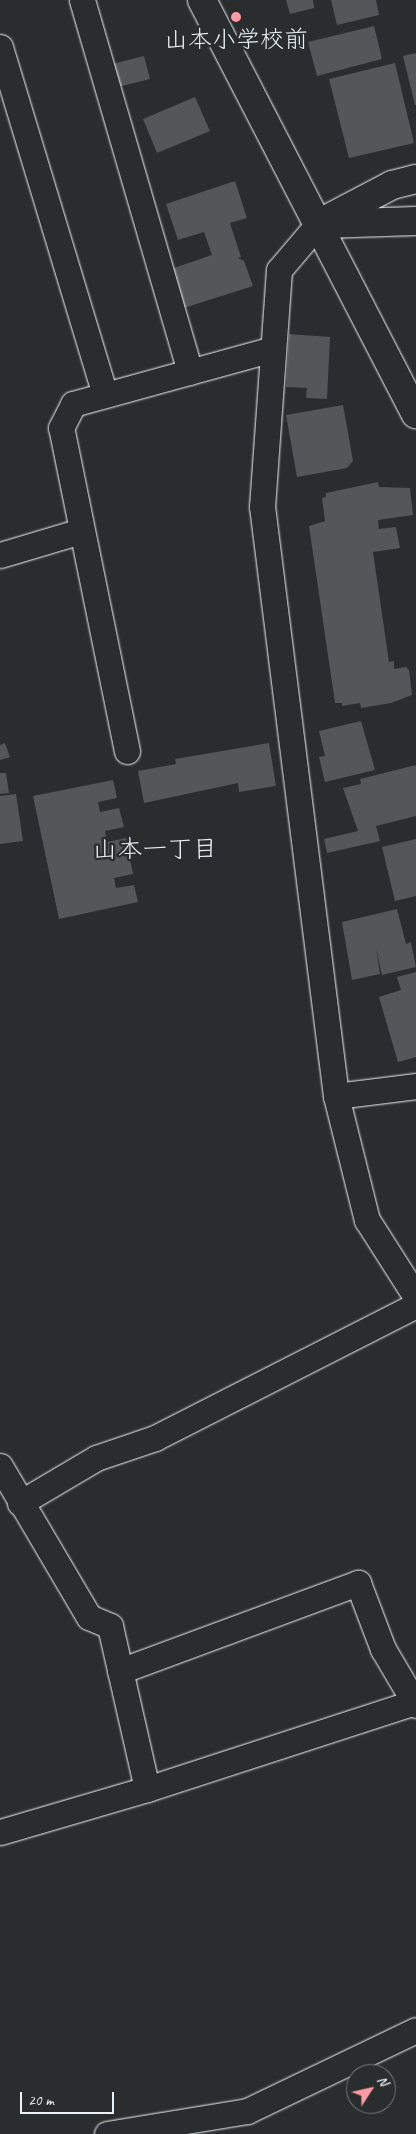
<!DOCTYPE html>
<meta charset="utf-8">
<style>
body{margin:0}
#map{position:relative;width:416px;height:2134px;overflow:hidden;background:#2a2d2e;font-family:Caveat,"Klee One",sans-serif}
div>[style]{position:absolute}
[style*='--x']{left:calc(var(--x)*1px);top:calc(var(--y)*1px);width:calc(var(--w)*1px);rotate:calc(var(--a)*1deg)}
.building>*{inset:0;background:#535759}
.roads{filter:drop-shadow(0 0 1px #e8f1f8) drop-shadow(0 0 1px #e8f1f8)}
.street>*{height:25px;margin:-12.5px;padding:0 12.5px;transform-origin:12.5px;border-radius:12.5px;background:#2a2d2e}
.secondary>*{height:28px;margin:-14px;padding:0 14px;transform-origin:14px;border-radius:14px;background:#2a2d2e}
.dots>*{width:14px;height:14px;translate:-50% -50%;box-sizing:border-box;border:2px solid #2a2d2e;border-radius:50%}
span{translate:-50% -50%;white-space:nowrap;text-align:center;line-height:1.15;-webkit-text-stroke:5px #2a2d2e;paint-order:stroke}
.poi-label{font-size:24px;color:#e8f1f8}
.neighbourhood-label{font-size:25px;color:#e8f1f8}
.north{position:absolute;left:346px;top:2064px;width:50px;height:50px;box-sizing:border-box;background:#2a2d2e;border:1px solid #767b7f;border-radius:50%;rotate:55deg;font-size:14px;font-weight:700;line-height:20px;text-align:center;color:#e8f1f8}
.north::after{content:'';display:block;margin:auto;width:18px;height:22px;background:#ff9aa2;clip-path:polygon(50% 0,100% 100%,50% 72%,0 100%)}
.scale{position:absolute;left:20px;top:2092px;width:94px;height:22px;box-sizing:border-box;border:2px solid #e8f1f8;border-top:0;padding-left:6px;font-size:15px;line-height:18px;white-space:nowrap;color:#e8f1f8;-webkit-text-stroke:4px #2a2d2e;paint-order:stroke}
</style>
<div id="map">
<div class="building">
<div style="clip-path:polygon(286px 0,313px 0,314px 8px,290px 14px)"></div>
<div style="clip-path:polygon(331px 0,376px 0,379px 15px,337px 25px)"></div>
<div style="clip-path:polygon(374px 26px,382px 59px,317px 76px,308px 42px)"></div>
<div style="clip-path:polygon(416px 53px,416px 105px,415px 105px,403px 56px)"></div>
<div style="clip-path:polygon(144px 56px,150px 79px,118px 87px,112px 64px)"></div>
<div style="clip-path:polygon(395px 63px,414px 143px,349px 158px,329px 79px)"></div>
<div style="clip-path:polygon(195px 97px,210px 131px,157px 153px,143px 119px)"></div>
<div style="clip-path:polygon(235px 181px,247px 218px,230px 223px,241px 257px,238px 258px,244px 261px,253px 286px,184px 308px,171px 269px,212px 255px,204px 232px,178px 240px,166px 204px)"></div>
<div style="clip-path:polygon(289px 334px,330px 337px,327px 399px,306px 398px,307px 388px,286px 387px)"></div>
<div style="clip-path:polygon(343px 405px,353px 461px,347px 468px,297px 477px,286px 415px)"></div>
<div style="clip-path:polygon(378px 482px,379px 487px,410px 488px,413px 515px,378px 520px,379px 529px,396px 527px,400px 548px,373px 552px,389px 662px,394px 661px,394px 669px,406px 667px,409px 670px,412px 695px,391px 703px,361px 708px,360px 703px,342px 706px,342px 703px,335px 703px,309px 526px,325px 521px,322px 498px,326px 497px,326px 493px)"></div>
<div style="clip-path:polygon(361px 721px,375px 770px,325px 782px,319px 757px,325px 756px,319px 731px)"></div>
<div style="clip-path:polygon(5px 743px,10px 757px,0 760px,0 745px)"></div>
<div style="clip-path:polygon(269px 743px,276px 786px,239px 792px,238px 783px,144px 803px,138px 771px,176px 764px,175px 759px)"></div>
<div style="clip-path:polygon(416px 765px,416px 816px,376px 826px,380px 841px,327px 853px,324px 839px,358px 831px,343px 788px,361px 784px,360px 779px)"></div>
<div style="clip-path:polygon(0 773px,6px 773px,9px 793px,0 794px)"></div>
<div style="clip-path:polygon(113px 780px,117px 798px,98px 802px,100px 812px,119px 808px,124px 827px,105px 831px,107px 842px,126px 838px,133px 874px,114px 878px,116px 888px,134px 885px,138px 902px,59px 919px,33px 796px)"></div>
<div style="clip-path:polygon(16px 794px,23px 841px,0 844px,0 796px)"></div>
<div style="clip-path:polygon(416px 839px,416px 896px,395px 901px,382px 847px)"></div>
<div style="clip-path:polygon(397px 909px,406px 944px,411px 942px,416px 967px,382px 975px,376px 948px,380px 974px,352px 980px,342px 922px)"></div>
<div style="clip-path:polygon(416px 972px,416px 1057px,398px 1062px,379px 997px,401px 990px,397px 977px)"></div>
</div>
<div class="roads">
<div class="street">
<div style="--x:82;--y:0;--w:387;--a:73.8"></div>
<div style="--x:0;--y:47;--w:363;--a:73.2"></div>
<div style="--x:318;--y:224;--w:60;--a:130.3"></div>
<div style="--x:279;--y:270;--w:237;--a:94.1"></div>
<div style="--x:262;--y:506;--w:595;--a:82.85"></div>
<div style="--x:336;--y:1096;--w:128;--a:76"></div>
<div style="--x:367;--y:1220;--w:91;--a:57.5"></div>
<div style="--x:0;--y:555;--w:84;--a:-16.5"></div>
<div style="--x:127;--y:751;--w:330;--a:-101.5"></div>
<div style="--x:61;--y:428;--w:27;--a:-63"></div>
<div style="--x:73;--y:404;--w:206;--a:-15.4"></div>
<div style="--x:336;--y:1096;--w:81;--a:-7.1"></div>
<div style="--x:0;--y:1466;--w:175;--a:59.5"></div>
<div style="--x:89;--y:1617;--w:23;--a:23"></div>
<div style="--x:110;--y:1626;--w:167;--a:77.2"></div>
<div style="--x:20;--y:1503;--w:88;--a:-30.6"></div>
<div style="--x:96;--y:1458;--w:62;--a:-18.7"></div>
<div style="--x:155;--y:1438;--w:293;--a:-27"></div>
<div style="--x:120;--y:1671;--w:254;--a:-20.3"></div>
<div style="--x:358;--y:1583;--w:71;--a:69.3"></div>
<div style="--x:383;--y:1649;--w:65;--a:59.5"></div>
<div style="--x:0;--y:1832;--w:153;--a:-16.3"></div>
<div style="--x:147;--y:1789;--w:281;--a:-18"></div>
<div style="--x:107;--y:2134;--w:142;--a:-9.3"></div>
<div style="--x:247;--y:2111;--w:187;--a:-25.6"></div>
</div>
<div class="secondary">
<div style="--x:202;--y:0;--w:466;--a:62.7"></div>
<div style="--x:318;--y:224;--w:84;--a:-27.8"></div>
<div style="--x:392;--y:185;--w:25;--a:-14"></div>
<div style="--x:323;--y:224;--w:93;--a:-1.8"></div>
</div>
</div>
<div class="dots">
<div style="left:236px;top:17px;background:#ff9aa2"></div>
</div>
<div class="poi-label">
<span style="left:236px;top:40px">山本小学校前</span>
</div>
<div class="neighbourhood-label">
<span style="left:155px;top:849px">山本一丁目</span>
</div>
<div class="north">N</div>
<div class="scale">20 m</div>
</div>
